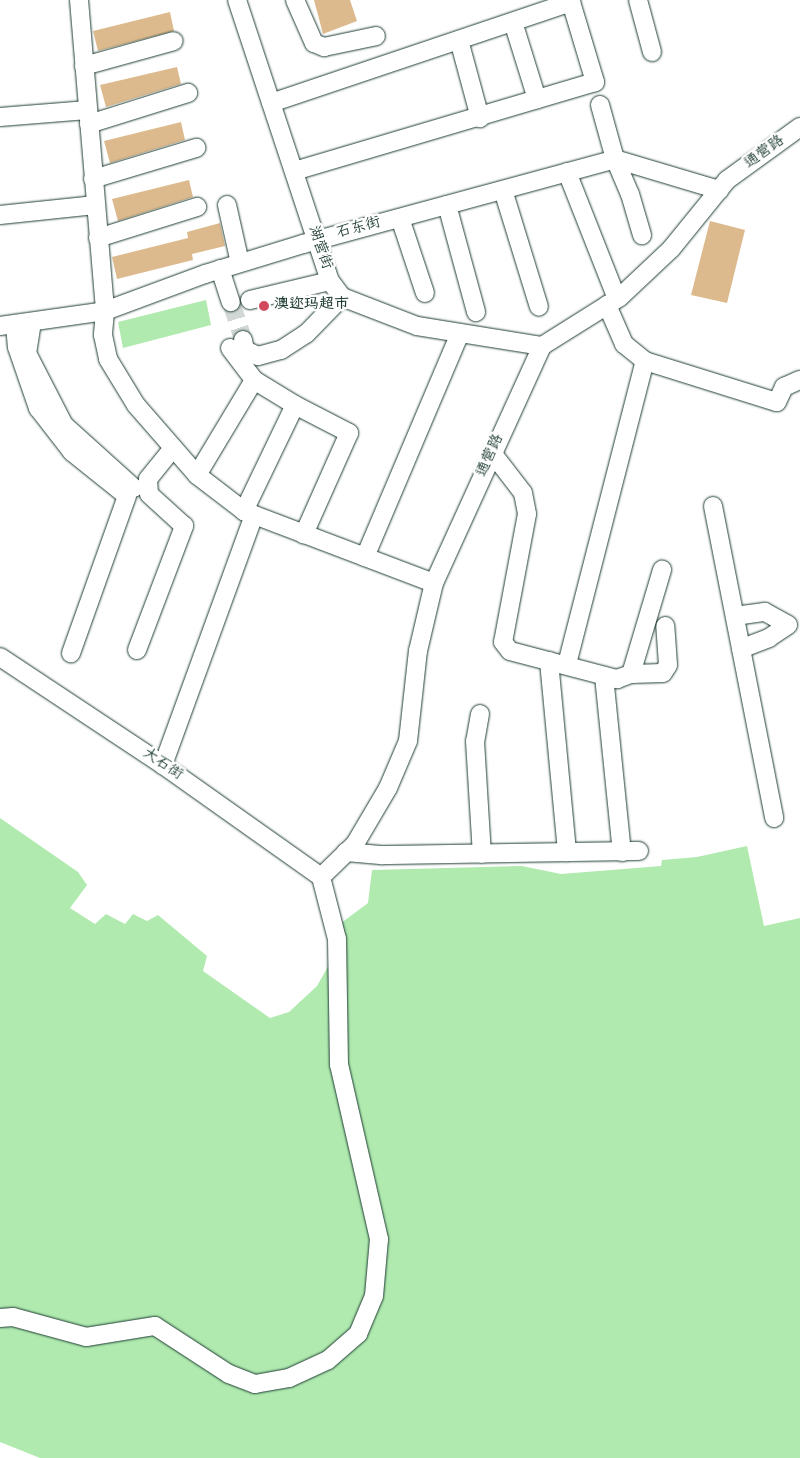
<!DOCTYPE html>
<meta charset="utf-8">
<style>
body{margin:0}
#map{position:relative;width:800px;height:1458px;overflow:hidden;background:#fff;font-family:Dekko,"LXGW WenKai TC",sans-serif}
div>[style]{position:absolute}
[style*='--x']{left:calc(var(--x)*1px);top:calc(var(--y)*1px);width:calc(var(--w)*1px);rotate:calc(var(--a)*1deg)}
.green>*{inset:0;background:#b0eaaf}
.building>*{inset:0;background:#dcba8e}
.minor-tunnel>*{height:18px;margin-top:-9px;transform-origin:0;background:repeating-linear-gradient(90deg,#d2d8d6 0 18px,transparent 0 27px)}
.roads{filter:drop-shadow(0 0 1px #1f3d34) drop-shadow(0 0 1px #1f3d34)}
.minor>*{height:18px;margin:-9px;padding:0 9px;transform-origin:9px;border-radius:9px;background:#fff}
.dots>*{width:14px;height:14px;translate:-50% -50%;box-sizing:border-box;border:2px solid #fff;border-radius:50%}
span{translate:-50% -50%;white-space:nowrap;text-align:center;line-height:1.15;-webkit-text-stroke:5px #fff;paint-order:stroke}
.street-label{font-size:15px;color:#1f3d34}
.poi-label{font-size:15px;color:#1f3d34;font-weight:700}
.left{translate:0 -50%;text-align:left}
</style>
<div id="map">
<div class="green">
<div style="clip-path:polygon(206px 300px,211px 325px,123px 348px,118px 322px)"></div>
<div style="clip-path:polygon(0 818px,78px 872px,87px 885px,70px 908px,95px 924px,106px 914px,125px 924px,133px 914px,147px 921px,158px 915px,207px 956px,203px 971px,270px 1018px,289px 1012px,317px 986px,330px 963px,329px 932px,368px 903px,372px 870px,522px 866px,561px 874px,661px 866px,662px 860px,697px 857px,747px 846px,764px 926px,800px 918px,800px 1458px,40px 1458px,0 1442px)"></div>
</div>
<div class="building">
<div style="clip-path:polygon(314px 0,350px 0,357px 21px,323px 34px)"></div>
<div style="clip-path:polygon(170px 12px,174px 31px,98px 51px,93px 31px)"></div>
<div style="clip-path:polygon(177px 67px,181px 84px,106px 107px,100px 85px)"></div>
<div style="clip-path:polygon(181px 122px,185px 140px,110px 163px,104px 141px)"></div>
<div style="clip-path:polygon(189px 180px,193px 197px,118px 221px,112px 199px)"></div>
<div style="clip-path:polygon(710px 221px,745px 230px,727px 303px,691px 295px)"></div>
<div style="clip-path:polygon(220px 223px,225px 246px,192px 254px,193px 260px,117px 279px,112px 257px,188px 238px,187px 232px)"></div>
</div>
<div class="minor-tunnel">
<div style="--x:231;--y:302;--w:40;--a:72"></div>
</div>
<div class="roads">
<div class="minor">
<div style="--x:79;--y:0;--w:312;--a:85.2"></div>
<div style="--x:105;--y:311;--w:24;--a:95"></div>
<div style="--x:103;--y:335;--w:25;--a:78"></div>
<div style="--x:108;--y:359;--w:54;--a:58.7"></div>
<div style="--x:136;--y:405;--w:93;--a:48.9"></div>
<div style="--x:197;--y:475;--w:59;--a:37.5"></div>
<div style="--x:244;--y:511;--w:203;--a:20.8"></div>
<div style="--x:237;--y:0;--w:296;--a:71.7"></div>
<div style="--x:330;--y:281;--w:20;--a:53"></div>
<div style="--x:342;--y:297;--w:80;--a:21.1"></div>
<div style="--x:417;--y:326;--w:127;--a:9.1"></div>
<div style="--x:295;--y:0;--w:47;--a:66.2"></div>
<div style="--x:314;--y:43;--w:11;--a:22"></div>
<div style="--x:324;--y:47;--w:53;--a:-11.9"></div>
<div style="--x:638;--y:0;--w:54;--a:74.9"></div>
<div style="--x:513;--y:22;--w:81;--a:72.7"></div>
<div style="--x:459;--y:40;--w:81;--a:74.9"></div>
<div style="--x:84;--y:66;--w:93;--a:-15.5"></div>
<div style="--x:271;--y:103;--w:317;--a:-18.6"></div>
<div style="--x:571;--y:2;--w:84;--a:73.3"></div>
<div style="--x:595;--y:82;--w:314;--a:163.5"></div>
<div style="--x:600;--y:105;--w:56;--a:74.5"></div>
<div style="--x:615;--y:159;--w:38;--a:67"></div>
<div style="--x:630;--y:194;--w:43;--a:73.7"></div>
<div style="--x:0;--y:117;--w:88;--a:-4.5"></div>
<div style="--x:89;--y:124;--w:104;--a:-17.4"></div>
<div style="--x:567;--y:172;--w:136;--a:68.5"></div>
<div style="--x:93;--y:179;--w:108;--a:-16.8"></div>
<div style="--x:503;--y:190;--w:122;--a:72.9"></div>
<div style="--x:227;--y:205;--w:59;--a:77.4"></div>
<div style="--x:447;--y:205;--w:111;--a:74.8"></div>
<div style="--x:0;--y:215;--w:96;--a:-6"></div>
<div style="--x:400;--y:218;--w:79;--a:71.6"></div>
<div style="--x:98;--y:238;--w:104;--a:-17.4"></div>
<div style="--x:220;--y:269;--w:35;--a:72"></div>
<div style="--x:250;--y:300;--w:82;--a:-13.4"></div>
<div style="--x:607;--y:305;--w:43;--a:66.4"></div>
<div style="--x:624;--y:344;--w:27;--a:39"></div>
<div style="--x:645;--y:361;--w:138;--a:17.3"></div>
<div style="--x:777;--y:402;--w:17;--a:-65"></div>
<div style="--x:784;--y:387;--w:17;--a:-24"></div>
<div style="--x:32;--y:322;--w:31;--a:99"></div>
<div style="--x:27;--y:353;--w:81;--a:62.8"></div>
<div style="--x:64;--y:425;--w:94;--a:42"></div>
<div style="--x:15;--y:325;--w:22;--a:85"></div>
<div style="--x:17;--y:347;--w:65;--a:71"></div>
<div style="--x:38;--y:408;--w:56;--a:52.3"></div>
<div style="--x:72;--y:452;--w:70;--a:38.7"></div>
<div style="--x:127;--y:496;--w:167;--a:109.6"></div>
<div style="--x:0;--y:326;--w:106;--a:-8.1"></div>
<div style="--x:105;--y:311;--w:107;--a:-20.3"></div>
<div style="--x:205;--y:274;--w:102;--a:-17"></div>
<div style="--x:303;--y:244;--w:323;--a:-15.2"></div>
<div style="--x:615;--y:159;--w:109;--a:16.6"></div>
<div style="--x:243;--y:340;--w:10;--a:79"></div>
<div style="--x:245;--y:350;--w:14;--a:25"></div>
<div style="--x:258;--y:356;--w:24;--a:-15"></div>
<div style="--x:281;--y:350;--w:30;--a:-33"></div>
<div style="--x:306;--y:334;--w:52;--a:-45.8"></div>
<div style="--x:230;--y:348;--w:40;--a:53"></div>
<div style="--x:254;--y:380;--w:48;--a:31.4"></div>
<div style="--x:295;--y:405;--w:118;--a:115.7"></div>
<div style="--x:295;--y:405;--w:61;--a:27.4"></div>
<div style="--x:349;--y:433;--w:111;--a:114"></div>
<div style="--x:493;--y:454;--w:49;--a:52.4"></div>
<div style="--x:523;--y:493;--w:21;--a:79"></div>
<div style="--x:527;--y:514;--w:130;--a:100.6"></div>
<div style="--x:503;--y:642;--w:11;--a:52"></div>
<div style="--x:510;--y:651;--w:111;--a:14.7"></div>
<div style="--x:617;--y:679;--w:15;--a:-20"></div>
<div style="--x:631;--y:674;--w:109;--a:-73.4"></div>
<div style="--x:197;--y:475;--w:111;--a:-59"></div>
<div style="--x:713;--y:506;--w:318;--a:78.9"></div>
<div style="--x:365;--y:557;--w:243;--a:-67"></div>
<div style="--x:735;--y:616;--w:30;--a:-8"></div>
<div style="--x:765;--y:612;--w:26;--a:29"></div>
<div style="--x:788;--y:625;--w:23;--a:146"></div>
<div style="--x:769;--y:638;--w:30;--a:159"></div>
<div style="--x:137;--y:650;--w:133;--a:-69.2"></div>
<div style="--x:184;--y:526;--w:47;--a:-137.6"></div>
<div style="--x:149;--y:494;--w:15;--a:-94"></div>
<div style="--x:148;--y:479;--w:40;--a:-51"></div>
<div style="--x:0;--y:657;--w:196;--a:33.5"></div>
<div style="--x:163;--y:765;--w:194;--a:35.3"></div>
<div style="--x:549;--y:661;--w:192;--a:84.6"></div>
<div style="--x:567;--y:664;--w:313;--a:-75.6"></div>
<div style="--x:631;--y:674;--w:32;--a:-2"></div>
<div style="--x:663;--y:673;--w:9;--a:-58"></div>
<div style="--x:668;--y:665;--w:39;--a:-94"></div>
<div style="--x:604;--y:676;--w:177;--a:84.2"></div>
<div style="--x:480;--y:714;--w:27;--a:100"></div>
<div style="--x:475;--y:741;--w:113;--a:86.5"></div>
<div style="--x:163;--y:765;--w:266;--a:-70"></div>
<div style="--x:346;--y:852;--w:37;--a:5"></div>
<div style="--x:383;--y:855;--w:256;--a:-0.9"></div>
<div style="--x:321;--y:877;--w:47;--a:-44.1"></div>
<div style="--x:355;--y:844;--w:65;--a:-59.5"></div>
<div style="--x:388;--y:788;--w:51;--a:-66.9"></div>
<div style="--x:408;--y:741;--w:91;--a:-83.7"></div>
<div style="--x:418;--y:651;--w:70;--a:-76.8"></div>
<div style="--x:434;--y:583;--w:260;--a:-65.5"></div>
<div style="--x:542;--y:346;--w:92;--a:-32.1"></div>
<div style="--x:620;--y:297;--w:70;--a:-43.3"></div>
<div style="--x:671;--y:249;--w:89;--a:-50.9"></div>
<div style="--x:727;--y:180;--w:90;--a:-36"></div>
<div style="--x:0;--y:1318;--w:13;--a:-4"></div>
<div style="--x:13;--y:1317;--w:76;--a:15.3"></div>
<div style="--x:86;--y:1337;--w:70;--a:-9.1"></div>
<div style="--x:155;--y:1326;--w:88;--a:33"></div>
<div style="--x:229;--y:1374;--w:28;--a:21"></div>
<div style="--x:255;--y:1384;--w:35;--a:-10"></div>
<div style="--x:289;--y:1378;--w:43;--a:-24.8"></div>
<div style="--x:328;--y:1360;--w:40;--a:-41"></div>
<div style="--x:358;--y:1334;--w:41;--a:-67.2"></div>
<div style="--x:374;--y:1296;--w:57;--a:-85"></div>
<div style="--x:379;--y:1239;--w:179;--a:-102.9"></div>
<div style="--x:339;--y:1065;--w:126;--a:-90.9"></div>
<div style="--x:337;--y:939;--w:64;--a:-104.5"></div>
</div>
</div>
<div class="dots">
<div style="left:264px;top:306px;background:#d1495b"></div>
</div>
<div class="street-label">
<span style="left:765px;top:153px;rotate:-36deg">通营路</span>
<span style="left:359px;top:229px;rotate:-15deg">石东街</span>
<span style="left:319px;top:248px;rotate:71deg">湖营街</span>
<span style="left:491px;top:456px;rotate:-66deg">通营路</span>
<span style="left:162px;top:765px;rotate:34deg">大石街</span>
</div>
<div class="poi-label">
<span class="left" style="left:274px;top:306px">澳迩玛超市</span>
</div>
</div>
